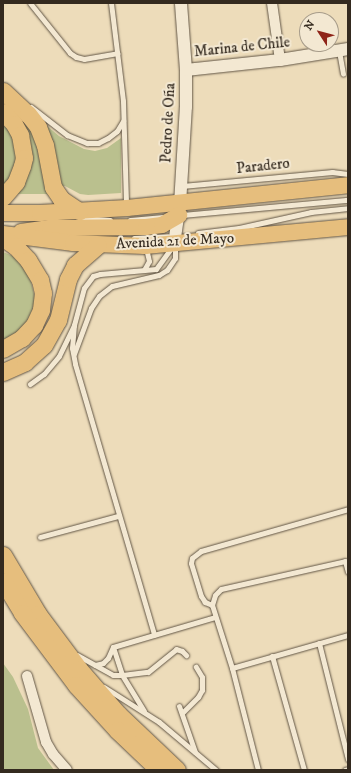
<!DOCTYPE html>
<meta charset="utf-8">
<style>
body{margin:0}
#map{position:relative;width:351px;height:773px;overflow:hidden;background:#eddcba;font-family:"IM FELL DW Pica",serif}
div>[style]{position:absolute}
[style*='--x']{left:calc(var(--x)*1px);top:calc(var(--y)*1px);width:calc(var(--w)*1px);rotate:calc(var(--a)*1deg)}
.green>*{inset:0;background:#bac08e}
.roads{filter:drop-shadow(0 0 1px #625646) drop-shadow(0 0 1px #625646)}
.service>*{height:5px;margin:-2.5px;padding:0 2.5px;transform-origin:2.5px;border-radius:2.5px;background:#f3e8d2}
.minor>*{height:10px;margin:-5px;padding:0 5px;transform-origin:5px;border-radius:5px;background:#f3e8d2}
.tertiary>*{height:12px;margin:-6px;padding:0 6px;transform-origin:6px;border-radius:6px;background:#f3e8d2}
.primary>*{height:16px;margin:-8px;padding:0 8px;transform-origin:8px;border-radius:8px;background:#e6be7d}
.trunk>*{height:17px;margin:-8.5px;padding:0 8.5px;transform-origin:8.5px;border-radius:8.5px;background:#e6be7d}
span{translate:-50% -50%;white-space:nowrap;text-align:center;line-height:1.15;-webkit-text-stroke:4px #f3e8d2;paint-order:stroke}
.street-label{font-size:15px;color:#342a1f}
.frame{position:absolute;inset:0;border:4px solid #342a1f;pointer-events:none}
.north{position:absolute;left:299px;top:12px;width:40px;height:40px;box-sizing:border-box;background:#f3e8d2;border:1px solid #a79c8a;border-radius:50%;rotate:306deg;font-size:11px;font-weight:700;line-height:16px;text-align:center;color:#342a1f}
.north::after{content:'';display:block;margin:auto;width:14px;height:18px;background:#8f2418;clip-path:polygon(50% 0,100% 100%,50% 72%,0 100%)}
</style>
<div id="map">
<div class="green">
<div style="clip-path:polygon(3px 100px,30px 124px,51px 192px,47px 194px,13px 194px,25px 176px)"></div>
<div style="clip-path:polygon(3px 119px,11px 130px,18px 165px,3px 188px)"></div>
<div style="clip-path:polygon(40px 120px,59px 136px,84px 149px,95px 151px,107px 148px,121px 138px,121px 193px,88px 195px,80px 194px,65px 186px,59px 186px)"></div>
<div style="clip-path:polygon(3px 252px,13px 256px,29px 274px,35px 298px,34px 306px,25px 326px,3px 343px)"></div>
<div style="clip-path:polygon(3px 663px,13px 677px,28px 709px,38px 748px,54px 770px,3px 770px)"></div>
</div>
<div class="roads">
<div class="service">
<div style="--x:30;--y:3;--w:64;--a:51.3"></div>
<div style="--x:70;--y:53;--w:7;--a:34"></div>
<div style="--x:76;--y:57;--w:8;--a:14"></div>
<div style="--x:84;--y:59;--w:34;--a:-10"></div>
<div style="--x:111;--y:3;--w:99;--a:83"></div>
<div style="--x:123;--y:101;--w:104;--a:88.3"></div>
<div style="--x:339;--y:51;--w:23;--a:80"></div>
<div style="--x:31;--y:107;--w:46;--a:37.9"></div>
<div style="--x:67;--y:135;--w:22;--a:22"></div>
<div style="--x:87;--y:143;--w:11;--a:0"></div>
<div style="--x:98;--y:143;--w:11;--a:-27"></div>
<div style="--x:108;--y:138;--w:11;--a:-38"></div>
<div style="--x:117;--y:131;--w:12;--a:-59"></div>
<div style="--x:182;--y:186;--w:151;--a:-5.3"></div>
<div style="--x:332;--y:172;--w:16;--a:7"></div>
<div style="--x:182;--y:215;--w:167;--a:-5.2"></div>
<div style="--x:82;--y:218;--w:28;--a:4"></div>
<div style="--x:130;--y:220;--w:36;--a:-5"></div>
<div style="--x:198;--y:233;--w:41;--a:-7"></div>
<div style="--x:239;--y:228;--w:74;--a:-12.5"></div>
<div style="--x:311;--y:212;--w:37;--a:-6"></div>
<div style="--x:134;--y:238;--w:34;--a:-3"></div>
<div style="--x:144;--y:270;--w:10;--a:-61"></div>
<div style="--x:149;--y:261;--w:13;--a:-103"></div>
<div style="--x:74;--y:325;--w:23;--a:95"></div>
<div style="--x:72;--y:348;--w:16;--a:79"></div>
<div style="--x:75;--y:364;--w:282;--a:73.7"></div>
<div style="--x:74;--y:354;--w:49;--a:-69.7"></div>
<div style="--x:91;--y:308;--w:14;--a:-56"></div>
<div style="--x:99;--y:296;--w:16;--a:-38"></div>
<div style="--x:112;--y:286;--w:48;--a:-13.2"></div>
<div style="--x:159;--y:275;--w:9;--a:-32"></div>
<div style="--x:167;--y:270;--w:14;--a:-56"></div>
<div style="--x:175;--y:258;--w:12;--a:-90"></div>
<div style="--x:30;--y:384;--w:17;--a:-36"></div>
<div style="--x:44;--y:374;--w:23;--a:-50"></div>
<div style="--x:59;--y:356;--w:34;--a:-64"></div>
<div style="--x:74;--y:325;--w:38;--a:-75"></div>
<div style="--x:84;--y:288;--w:15;--a:-53"></div>
<div style="--x:93;--y:276;--w:7;--a:-16"></div>
<div style="--x:100;--y:274;--w:56;--a:-5.1"></div>
<div style="--x:156;--y:269;--w:29;--a:-54"></div>
<div style="--x:40;--y:537;--w:81;--a:-15.1"></div>
<div style="--x:212;--y:605;--w:8;--a:-157"></div>
<div style="--x:205;--y:602;--w:7;--a:-124"></div>
<div style="--x:201;--y:596;--w:34;--a:-107"></div>
<div style="--x:191;--y:563;--w:5;--a:-79"></div>
<div style="--x:192;--y:558;--w:11;--a:-38"></div>
<div style="--x:201;--y:551;--w:153;--a:-15.9"></div>
<div style="--x:319;--y:643;--w:120;--a:76"></div>
<div style="--x:113;--y:647;--w:29;--a:72"></div>
<div style="--x:122;--y:675;--w:42;--a:58.6"></div>
<div style="--x:77;--y:655;--w:41;--a:29.1"></div>
<div style="--x:113;--y:675;--w:9;--a:0"></div>
<div style="--x:122;--y:675;--w:26;--a:-7"></div>
<div style="--x:148;--y:672;--w:36;--a:-39"></div>
<div style="--x:176;--y:649;--w:6;--a:18"></div>
<div style="--x:182;--y:651;--w:6;--a:45"></div>
<div style="--x:272;--y:656;--w:118;--a:74.3"></div>
<div style="--x:95;--y:665;--w:8;--a:-14"></div>
<div style="--x:103;--y:663;--w:7;--a:-45"></div>
<div style="--x:108;--y:658;--w:12;--a:-66"></div>
<div style="--x:113;--y:647;--w:106;--a:-16.4"></div>
<div style="--x:232;--y:668;--w:121;--a:-15.9"></div>
<div style="--x:104;--y:687;--w:65;--a:32.5"></div>
<div style="--x:159;--y:722;--w:75;--a:40.1"></div>
<div style="--x:179;--y:706;--w:49;--a:70.8"></div>
<div style="--x:182;--y:713;--w:23;--a:-45"></div>
<div style="--x:198;--y:697;--w:8;--a:-60"></div>
<div style="--x:202;--y:690;--w:13;--a:-90"></div>
<div style="--x:202;--y:677;--w:12;--a:-121"></div>
<div style="--x:258;--y:770;--w:105;--a:-104.3"></div>
<div style="--x:232;--y:668;--w:66;--a:-107.6"></div>
<div style="--x:212;--y:605;--w:10;--a:-73"></div>
<div style="--x:215;--y:595;--w:8;--a:-45"></div>
<div style="--x:221;--y:589;--w:127;--a:-12.7"></div>
<div style="--x:345;--y:561;--w:11;--a:75"></div>
<div style="--x:345;--y:770;--w:3;--a:-18"></div>
</div>
<div class="minor">
<div style="--x:272;--y:3;--w:58;--a:82"></div>
<div style="--x:27;--y:676;--w:69;--a:73.9"></div>
<div style="--x:46;--y:742;--w:14;--a:60"></div>
<div style="--x:53;--y:754;--w:21;--a:49"></div>
</div>
<div class="tertiary">
<div style="--x:186;--y:70;--w:95;--a:-6.1"></div>
<div style="--x:280;--y:60;--w:69;--a:-9.2"></div>
<div style="--x:174;--y:244;--w:40;--a:-81.5"></div>
<div style="--x:180;--y:204;--w:97;--a:-86.5"></div>
<div style="--x:186;--y:107;--w:37;--a:-90"></div>
<div style="--x:186;--y:70;--w:67;--a:-94.3"></div>
</div>
<div class="primary">
<div style="--x:3;--y:213;--w:37;--a:0"></div>
<div style="--x:40;--y:213;--w:87;--a:-3.3"></div>
<div style="--x:127;--y:208;--w:222;--a:-5.9"></div>
<div style="--x:21;--y:232;--w:29;--a:-8"></div>
<div style="--x:50;--y:228;--w:96;--a:-0.6"></div>
<div style="--x:146;--y:227;--w:16;--a:-7"></div>
<div style="--x:162;--y:225;--w:20;--a:-30"></div>
<div style="--x:3;--y:234;--w:71;--a:7.3"></div>
<div style="--x:73;--y:243;--w:72;--a:2.4"></div>
<div style="--x:145;--y:246;--w:204;--a:-5.3"></div>
</div>
<div class="trunk">
<div style="--x:3;--y:91;--w:34;--a:43"></div>
<div style="--x:28;--y:114;--w:16;--a:52"></div>
<div style="--x:38;--y:127;--w:19;--a:69"></div>
<div style="--x:45;--y:145;--w:43;--a:79.2"></div>
<div style="--x:53;--y:187;--w:14;--a:56"></div>
<div style="--x:61;--y:199;--w:22;--a:34"></div>
<div style="--x:3;--y:112;--w:16;--a:47"></div>
<div style="--x:14;--y:124;--w:13;--a:61"></div>
<div style="--x:20;--y:135;--w:23;--a:80"></div>
<div style="--x:24;--y:158;--w:8;--a:104"></div>
<div style="--x:22;--y:166;--w:17;--a:111"></div>
<div style="--x:16;--y:182;--w:20;--a:131"></div>
<div style="--x:3;--y:238;--w:14;--a:34"></div>
<div style="--x:15;--y:246;--w:19;--a:47"></div>
<div style="--x:28;--y:260;--w:23;--a:59"></div>
<div style="--x:40;--y:280;--w:13;--a:77"></div>
<div style="--x:43;--y:293;--w:17;--a:97"></div>
<div style="--x:41;--y:310;--w:17;--a:115"></div>
<div style="--x:34;--y:325;--w:18;--a:133"></div>
<div style="--x:22;--y:338;--w:22;--a:150"></div>
<div style="--x:3;--y:372;--w:24;--a:-24"></div>
<div style="--x:25;--y:362;--w:25;--a:-42"></div>
<div style="--x:44;--y:345;--w:29;--a:-61"></div>
<div style="--x:58;--y:320;--w:42;--a:-76.3"></div>
<div style="--x:68;--y:279;--w:16;--a:-63"></div>
<div style="--x:75;--y:265;--w:30;--a:-41"></div>
<div style="--x:3;--y:555;--w:69;--a:59.3"></div>
<div style="--x:38;--y:614;--w:69;--a:53.3"></div>
<div style="--x:79;--y:669;--w:60;--a:49.1"></div>
<div style="--x:118;--y:714;--w:81;--a:43.5"></div>
<div style="--x:3;--y:581;--w:37;--a:59"></div>
<div style="--x:22;--y:613;--w:90;--a:53.1"></div>
<div style="--x:76;--y:685;--w:61;--a:47.7"></div>
<div style="--x:117;--y:730;--w:58;--a:43.6"></div>
</div>
</div>
<div class="street-label">
<span style="left:242px;top:47px;rotate:-6deg">Marina de Chile</span>
<span style="left:168px;top:123px;rotate:-87deg">Pedro de Oña</span>
<span style="left:263px;top:166px;rotate:-6deg">Paradero</span>
<span style="left:175px;top:241px;rotate:-3deg">Avenida 21 de Mayo</span>
</div>
<div class="frame"></div>
<div class="north">N</div>
</div>
